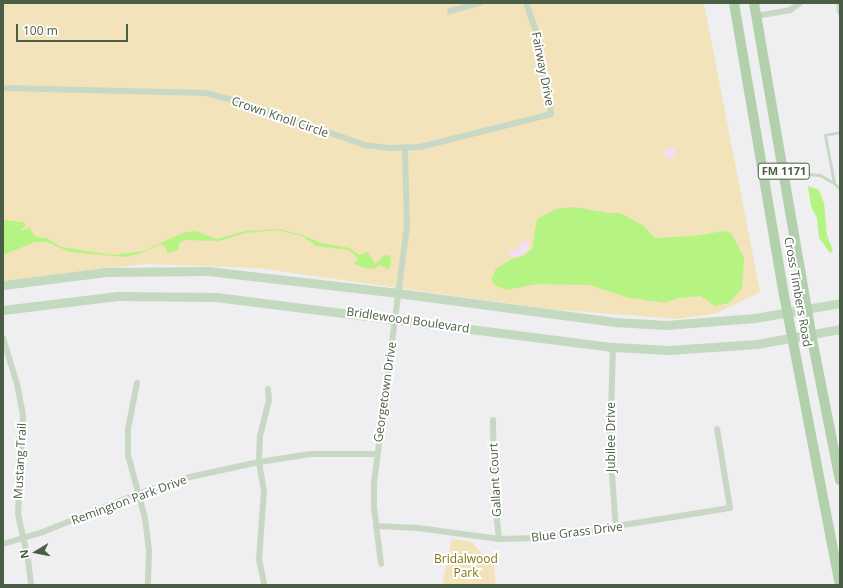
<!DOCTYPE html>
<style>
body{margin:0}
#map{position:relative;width:843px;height:588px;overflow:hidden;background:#efeef1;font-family:"Open Sans",sans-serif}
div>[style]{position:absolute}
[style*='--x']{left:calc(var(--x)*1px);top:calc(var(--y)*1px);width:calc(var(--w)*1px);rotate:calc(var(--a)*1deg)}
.green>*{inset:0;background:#f2e3ba}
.sand>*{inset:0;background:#f4def3}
.round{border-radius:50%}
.water>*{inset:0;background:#b5f383}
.service>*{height:3px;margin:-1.5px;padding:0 1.5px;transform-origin:1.5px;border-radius:1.5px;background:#c8d8c4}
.minor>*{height:6px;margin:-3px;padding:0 3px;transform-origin:3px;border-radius:3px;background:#c8d8c4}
.secondary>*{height:9px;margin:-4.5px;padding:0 4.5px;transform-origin:4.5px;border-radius:4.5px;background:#c3d9c0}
.primary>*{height:10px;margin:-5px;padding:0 5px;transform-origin:5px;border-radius:5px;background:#b2d0ac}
span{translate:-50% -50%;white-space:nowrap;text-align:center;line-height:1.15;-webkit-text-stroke:4px #fff;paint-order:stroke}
.shield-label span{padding:1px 3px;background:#fff;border:1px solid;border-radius:3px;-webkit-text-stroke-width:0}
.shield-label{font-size:11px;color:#4a5e45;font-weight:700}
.street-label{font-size:12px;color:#4a5e45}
.park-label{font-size:12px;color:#857310}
.frame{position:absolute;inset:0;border:4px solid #4a5e45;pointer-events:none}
.north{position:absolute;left:16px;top:532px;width:40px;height:40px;-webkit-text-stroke:3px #fff;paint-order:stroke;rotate:260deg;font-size:11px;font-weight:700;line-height:16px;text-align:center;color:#4a5e45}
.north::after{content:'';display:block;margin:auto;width:14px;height:18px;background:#4a5e45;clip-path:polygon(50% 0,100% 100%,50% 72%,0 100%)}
.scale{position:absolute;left:16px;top:24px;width:112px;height:18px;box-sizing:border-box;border:2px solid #4a5e45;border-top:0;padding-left:5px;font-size:12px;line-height:14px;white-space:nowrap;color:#4a5e45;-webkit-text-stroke:3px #fff;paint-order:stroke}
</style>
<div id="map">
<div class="green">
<div style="clip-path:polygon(3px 3px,704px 3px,760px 292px,717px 313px,678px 319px,548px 309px,258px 268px,145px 264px,3px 281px)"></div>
<div style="clip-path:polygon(452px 539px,472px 542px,485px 557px,493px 561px,496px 585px,442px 585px)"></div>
</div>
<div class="sand">
<div class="round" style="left:664px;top:147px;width:12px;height:12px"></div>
<div style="clip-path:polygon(522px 240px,529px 243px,527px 251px,520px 256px,510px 256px,510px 252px,519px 248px)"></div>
</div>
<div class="water">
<div style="clip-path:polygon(808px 186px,819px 190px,824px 203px,827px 235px,833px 251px,830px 253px,819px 238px,817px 218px,811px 206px)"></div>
<div style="clip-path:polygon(574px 207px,608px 213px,620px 213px,644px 226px,655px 238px,694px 236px,724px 231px,731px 233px,744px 257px,742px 288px,729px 303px,715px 306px,701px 296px,677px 298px,664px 303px,626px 297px,590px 285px,537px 284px,506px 290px,493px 284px,492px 277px,496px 269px,511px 259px,523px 256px,532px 249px,537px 219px,556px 209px)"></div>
<div style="clip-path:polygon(3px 220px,23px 222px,26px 225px,20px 231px,29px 228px,36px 237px,47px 238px,61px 247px,114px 255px,143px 251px,183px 233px,195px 231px,217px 239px,245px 231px,278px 229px,302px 235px,321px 243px,350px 248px,359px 255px,368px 252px,375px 264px,385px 255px,390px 256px,391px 260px,389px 270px,381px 265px,373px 269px,362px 267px,354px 264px,358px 258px,349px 250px,316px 246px,302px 236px,277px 230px,245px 233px,219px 241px,184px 240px,179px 244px,178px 250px,172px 252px,167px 253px,166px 247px,161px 244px,139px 254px,124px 257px,70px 252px,46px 242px,35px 242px,3px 255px)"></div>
</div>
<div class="service">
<div style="--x:840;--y:132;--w:15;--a:169"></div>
<div style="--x:825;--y:135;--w:49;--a:79.4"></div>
<div style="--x:834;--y:183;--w:8;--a:45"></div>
<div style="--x:786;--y:178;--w:22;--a:-10"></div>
<div style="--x:808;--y:174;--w:12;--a:5"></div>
<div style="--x:820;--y:175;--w:16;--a:30"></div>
</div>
<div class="minor">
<div style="--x:839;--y:3;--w:9;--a:84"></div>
<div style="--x:450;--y:11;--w:31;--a:-15"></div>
<div style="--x:756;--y:16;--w:35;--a:-10"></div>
<div style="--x:790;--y:10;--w:12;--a:-35"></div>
<div style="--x:3;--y:88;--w:203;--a:1.4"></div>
<div style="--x:206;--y:93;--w:38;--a:15"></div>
<div style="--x:243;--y:103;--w:129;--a:19"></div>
<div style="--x:365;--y:145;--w:24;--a:7"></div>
<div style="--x:389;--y:148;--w:31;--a:-2"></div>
<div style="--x:420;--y:147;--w:135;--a:-14.1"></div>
<div style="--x:551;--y:114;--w:75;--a:-99.2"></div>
<div style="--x:539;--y:40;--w:39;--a:-109"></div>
<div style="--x:3;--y:338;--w:48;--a:73.1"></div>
<div style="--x:17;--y:384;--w:33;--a:79"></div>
<div style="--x:23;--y:416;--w:98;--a:92.9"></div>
<div style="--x:18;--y:514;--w:46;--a:77.5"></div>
<div style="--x:28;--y:559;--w:26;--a:83"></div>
<div style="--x:613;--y:347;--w:100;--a:91.7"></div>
<div style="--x:610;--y:447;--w:81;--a:85.8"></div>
<div style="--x:137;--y:383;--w:47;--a:101.1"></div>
<div style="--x:128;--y:429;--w:26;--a:90"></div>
<div style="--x:128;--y:455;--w:65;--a:74.9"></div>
<div style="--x:145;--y:518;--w:33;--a:83"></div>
<div style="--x:149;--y:551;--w:34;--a:92"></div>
<div style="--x:493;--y:420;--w:73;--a:89.2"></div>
<div style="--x:494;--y:493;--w:46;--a:83.8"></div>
<div style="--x:376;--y:526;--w:42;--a:2.7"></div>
<div style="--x:418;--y:528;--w:82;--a:7.7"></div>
<div style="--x:499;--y:539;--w:43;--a:-1.3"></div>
<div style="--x:542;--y:538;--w:190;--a:-9.1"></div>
<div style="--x:730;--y:508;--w:80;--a:-99.3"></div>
<div style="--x:3;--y:544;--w:42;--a:-16.7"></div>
<div style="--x:43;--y:532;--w:101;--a:-22"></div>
<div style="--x:137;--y:494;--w:56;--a:-17.8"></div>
<div style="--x:190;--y:477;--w:71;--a:-12.3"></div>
<div style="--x:259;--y:462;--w:52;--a:-8.9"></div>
<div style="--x:310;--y:454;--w:66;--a:0"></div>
<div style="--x:381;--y:564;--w:57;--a:-97"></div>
<div style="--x:374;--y:507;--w:24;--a:-90"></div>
<div style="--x:374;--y:483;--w:258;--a:-82.7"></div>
<div style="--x:407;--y:227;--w:79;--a:-91.5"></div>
<div style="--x:264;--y:583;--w:25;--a:-102"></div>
<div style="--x:259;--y:559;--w:68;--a:-85.8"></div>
<div style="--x:264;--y:491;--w:29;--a:-100"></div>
<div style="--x:259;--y:462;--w:26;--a:-88"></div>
<div style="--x:260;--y:436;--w:36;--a:-76"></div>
<div style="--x:269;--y:401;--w:12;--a:-95"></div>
</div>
<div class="secondary">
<div style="--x:3;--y:285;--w:104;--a:-7.2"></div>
<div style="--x:106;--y:272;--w:102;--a:-0.6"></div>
<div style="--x:208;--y:271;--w:183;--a:6.6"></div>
<div style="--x:390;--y:292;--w:227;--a:7.6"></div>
<div style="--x:615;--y:322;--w:51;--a:3.4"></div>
<div style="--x:666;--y:325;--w:89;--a:-4.5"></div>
<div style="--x:755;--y:318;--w:86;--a:-10"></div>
<div style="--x:3;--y:310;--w:115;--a:-7"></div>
<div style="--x:117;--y:296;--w:99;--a:0.6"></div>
<div style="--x:216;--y:297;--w:400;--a:7.2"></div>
<div style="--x:613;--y:347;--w:56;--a:3.1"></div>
<div style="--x:669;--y:350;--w:88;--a:-3.9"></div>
<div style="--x:757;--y:344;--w:84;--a:-10.2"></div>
</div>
<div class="primary">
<div style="--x:734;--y:3;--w:301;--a:80.3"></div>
<div style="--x:785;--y:300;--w:290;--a:79.1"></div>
<div style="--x:754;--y:3;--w:336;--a:80.2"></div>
<div style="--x:811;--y:334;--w:149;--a:78.8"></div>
</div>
<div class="shield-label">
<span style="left:784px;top:171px">FM 1171</span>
</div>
<div class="street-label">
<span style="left:543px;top:69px;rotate:79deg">Fairway Drive</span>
<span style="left:280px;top:117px;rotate:19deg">Crown Knoll Circle</span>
<span style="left:798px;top:292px;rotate:80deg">Cross Timbers Road</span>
<span style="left:408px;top:320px;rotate:8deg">Bridlewood Boulevard</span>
<span style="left:385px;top:392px;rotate:-82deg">Georgetown Drive</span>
<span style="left:611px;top:437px;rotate:-90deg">Jubilee Drive</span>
<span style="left:20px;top:461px;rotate:-87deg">Mustang Trail</span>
<span style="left:495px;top:480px;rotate:-93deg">Gallant Court</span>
<span style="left:129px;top:500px;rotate:-20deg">Remington Park Drive</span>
<span style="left:577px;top:532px;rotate:-7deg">Blue Grass Drive</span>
</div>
<div class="park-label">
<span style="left:466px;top:566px">Bridalwood<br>Park</span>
</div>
<div class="frame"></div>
<div class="north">N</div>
<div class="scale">100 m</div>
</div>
